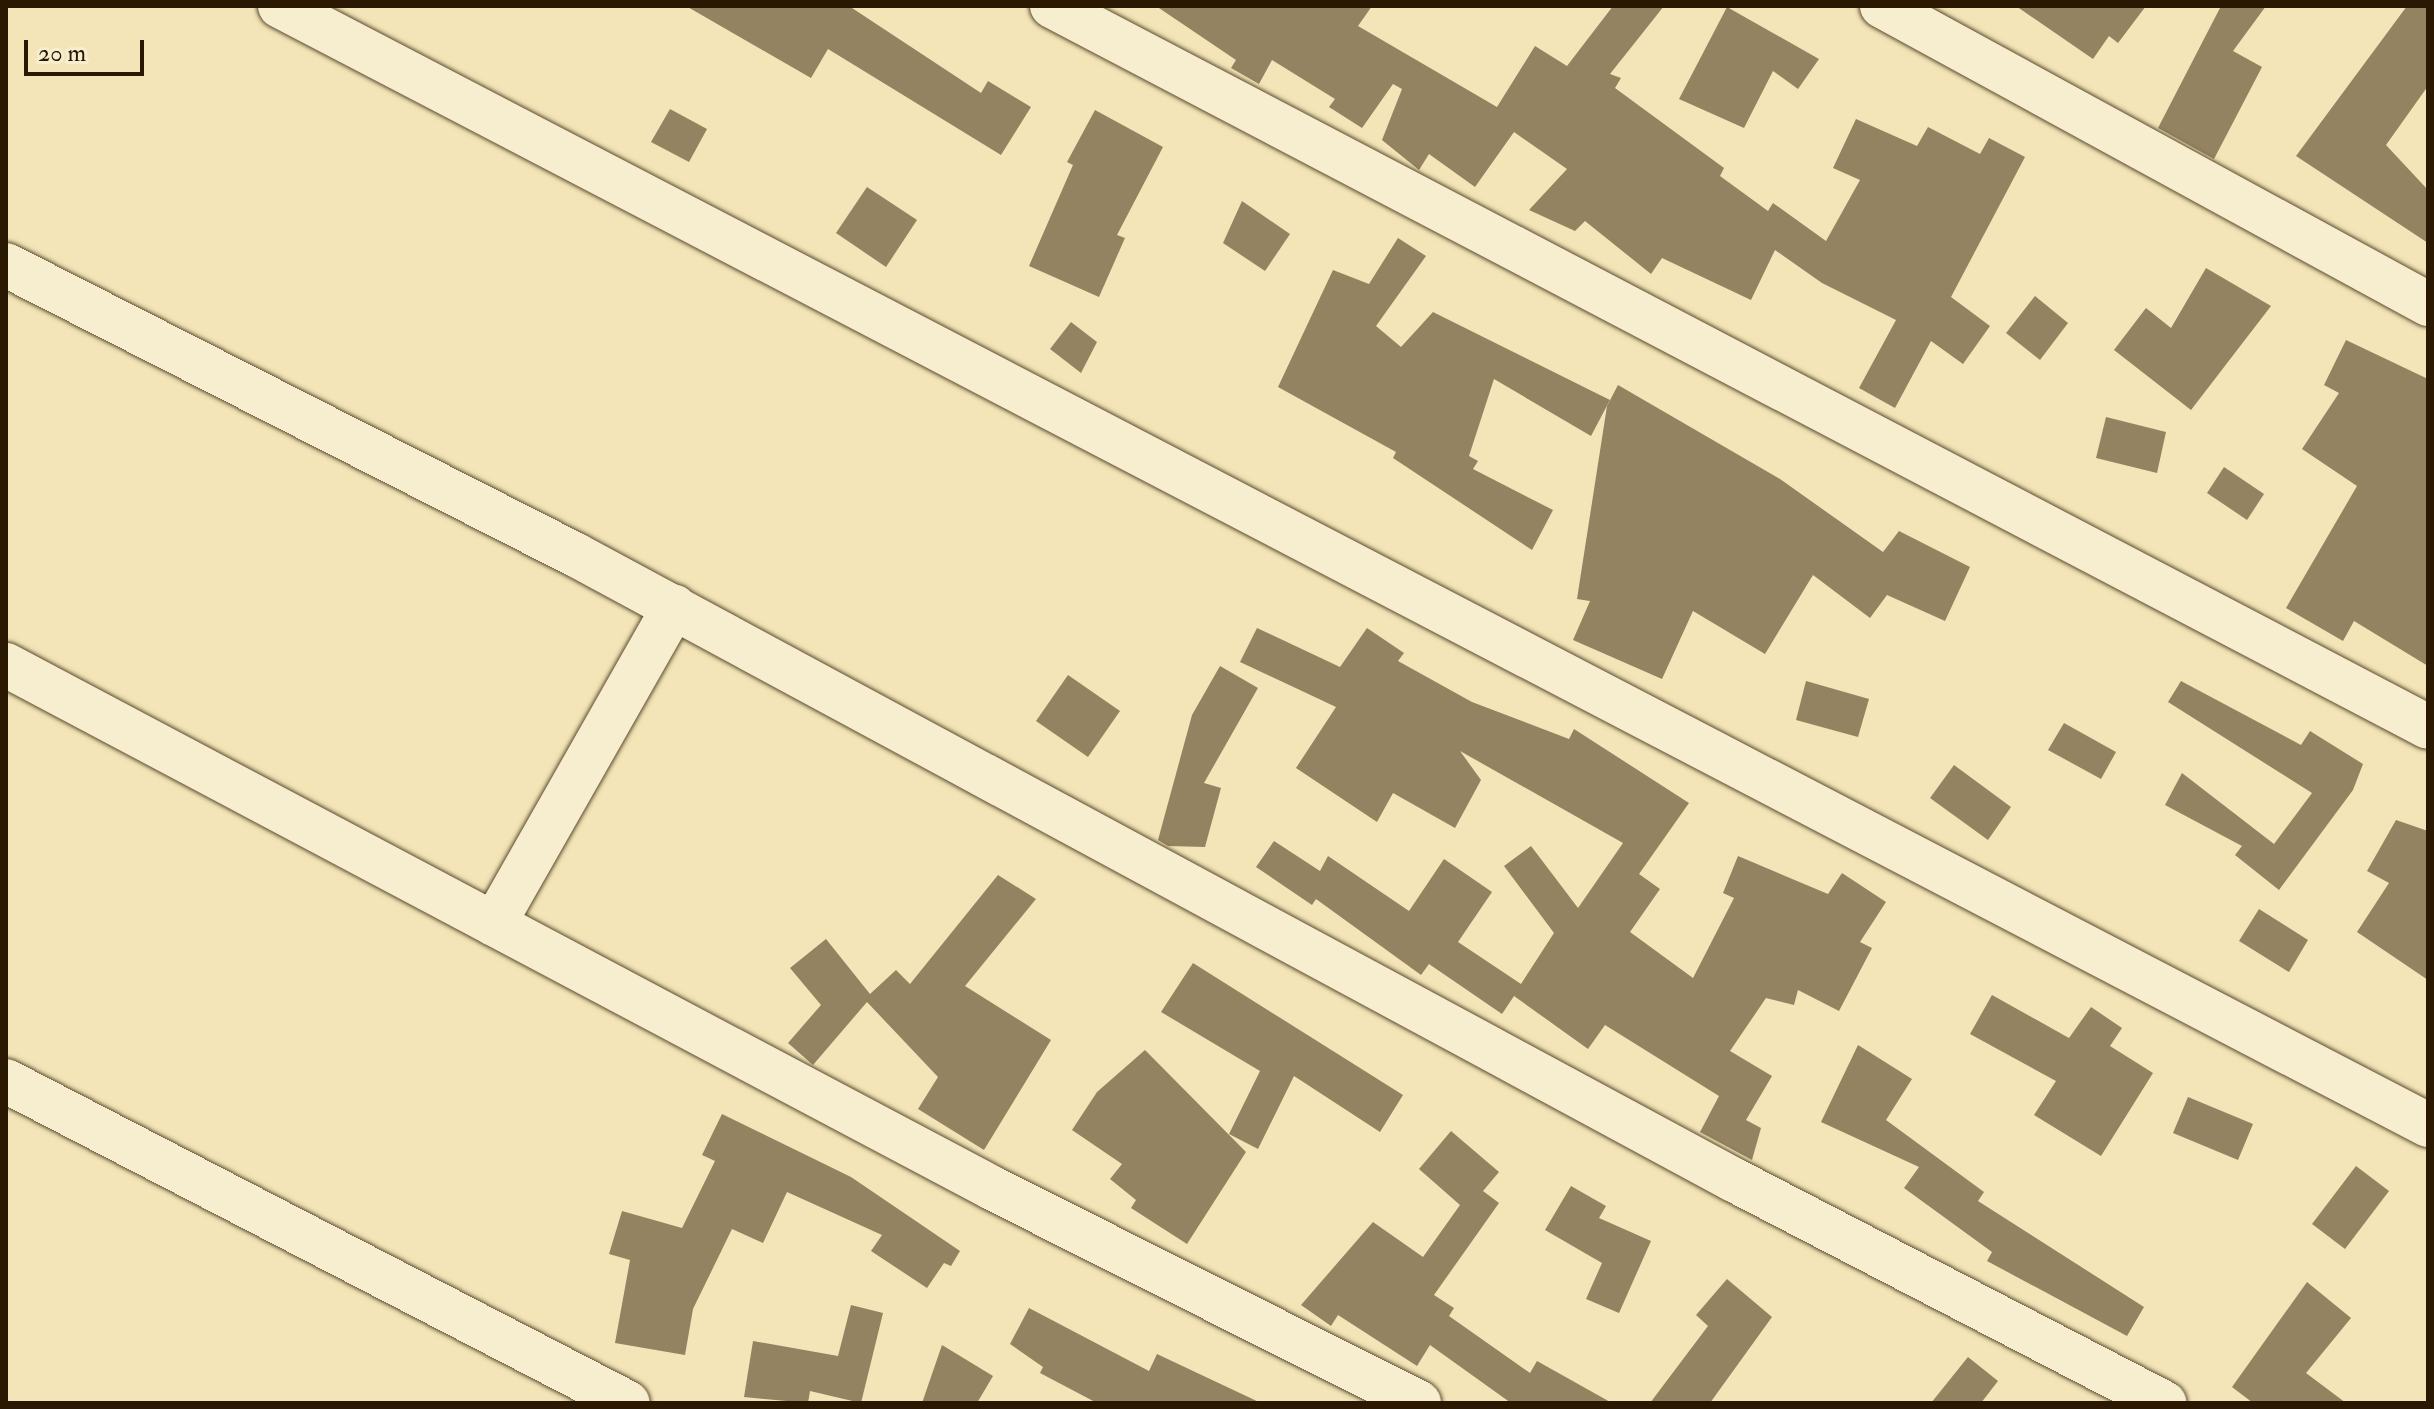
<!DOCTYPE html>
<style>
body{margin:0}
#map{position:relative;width:2434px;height:1409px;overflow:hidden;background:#f3e5b7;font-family:"IM FELL Double Pica",serif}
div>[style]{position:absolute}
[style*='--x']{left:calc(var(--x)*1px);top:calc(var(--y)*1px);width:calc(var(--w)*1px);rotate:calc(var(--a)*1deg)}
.building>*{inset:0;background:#938360}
.roads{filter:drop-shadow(0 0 2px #5c4b2f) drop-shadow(0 0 2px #5c4b2f)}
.street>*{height:44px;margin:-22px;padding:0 22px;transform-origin:22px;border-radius:22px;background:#f7eed0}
span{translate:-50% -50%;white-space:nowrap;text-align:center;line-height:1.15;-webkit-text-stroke:6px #f7eed0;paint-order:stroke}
.frame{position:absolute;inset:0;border:8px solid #2a1802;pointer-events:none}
.scale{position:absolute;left:24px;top:40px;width:120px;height:36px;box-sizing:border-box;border:4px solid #2a1802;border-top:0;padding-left:10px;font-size:24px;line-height:28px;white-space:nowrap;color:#2a1802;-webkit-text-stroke:6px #f7eed0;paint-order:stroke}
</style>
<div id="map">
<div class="building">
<div style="clip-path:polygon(686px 6px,849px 6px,981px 93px,988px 81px,1031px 107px,1001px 155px,828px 49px,811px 78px)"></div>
<div style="clip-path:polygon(1156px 6px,1372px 6px,1358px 26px,1497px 107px,1535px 46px,1567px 66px,1613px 6px,1664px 6px,1610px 74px,1621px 78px,1615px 88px,1724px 168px,1720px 176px,1768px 211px,1773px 203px,1826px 241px,1860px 180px,1833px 168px,1856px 119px,1917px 146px,1928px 127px,1980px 154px,1989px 138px,2025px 157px,1951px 297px,1990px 326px,1963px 364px,1931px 341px,1895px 408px,1859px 388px,1896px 320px,1822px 283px,1775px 250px,1751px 300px,1662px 258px,1651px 274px,1585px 221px,1575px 231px,1529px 210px,1567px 169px,1514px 132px,1475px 187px,1429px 154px,1419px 170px,1382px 140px,1402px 89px,1393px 84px,1362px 128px,1329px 107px,1335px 99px,1272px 60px,1259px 84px,1231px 68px,1236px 60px)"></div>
<div style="clip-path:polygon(2016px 6px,2146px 6px,2118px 43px,2109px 36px,2093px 59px)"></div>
<div style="clip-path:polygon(2221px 6px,2266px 6px,2233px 51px,2262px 67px,2214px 159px,2158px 128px)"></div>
<div style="clip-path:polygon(2407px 6px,2428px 6px,2428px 86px,2386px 145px,2428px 190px,2428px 243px,2296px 156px)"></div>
<div style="clip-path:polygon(1727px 7px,1819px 59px,1798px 89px,1773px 71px,1744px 128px,1679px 99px)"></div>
<div style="clip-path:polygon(670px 109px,707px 129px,689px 162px,651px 142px)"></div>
<div style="clip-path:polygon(1095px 110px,1163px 147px,1117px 235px,1125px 238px,1099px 297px,1029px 266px,1073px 165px,1067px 162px)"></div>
<div style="clip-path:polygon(867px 187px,917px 220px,886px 267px,836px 233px)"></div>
<div style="clip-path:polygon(1242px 201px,1290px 234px,1265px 271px,1223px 243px)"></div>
<div style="clip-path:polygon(1398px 238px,1426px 256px,1376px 326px,1401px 347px,1433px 312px,1610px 400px,1591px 436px,1494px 379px,1469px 456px,1478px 461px,1473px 469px,1553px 510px,1532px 550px,1393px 458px,1396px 452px,1278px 387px,1333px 270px,1369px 284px)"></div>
<div style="clip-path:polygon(2206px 268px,2271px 306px,2191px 410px,2114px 350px,2146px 308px,2171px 328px)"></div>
<div style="clip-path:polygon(2035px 296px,2068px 323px,2040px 360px,2006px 333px)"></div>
<div style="clip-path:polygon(1071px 322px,1097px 342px,1081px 373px,1050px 349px)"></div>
<div style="clip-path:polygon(2346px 340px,2428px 379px,2428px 666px,2354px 621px,2343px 641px,2286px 608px,2357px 486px,2302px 449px,2339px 393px,2324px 385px)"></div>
<div style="clip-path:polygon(1618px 385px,1780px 479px,1883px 552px,1899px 531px,1970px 567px,1945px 621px,1887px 595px,1870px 618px,1813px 575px,1765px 654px,1693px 611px,1662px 679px,1573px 640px,1590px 601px,1577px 599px,1607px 406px)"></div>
<div style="clip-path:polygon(2106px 417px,2166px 432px,2157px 473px,2096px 458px)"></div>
<div style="clip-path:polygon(2224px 467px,2264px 494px,2247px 520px,2207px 493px)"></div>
<div style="clip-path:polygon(1257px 628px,1340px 667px,1367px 628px,1404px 653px,1398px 661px,1472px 702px,1569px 739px,1574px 729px,1689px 803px,1639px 874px,1660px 889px,1630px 932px,1693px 978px,1734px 898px,1723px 893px,1738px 856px,1828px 894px,1842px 873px,1886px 902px,1860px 942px,1872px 948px,1839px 1011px,1798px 990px,1794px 1005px,1766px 998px,1730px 1051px,1772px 1076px,1746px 1120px,1761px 1128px,1752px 1160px,1700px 1132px,1719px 1096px,1605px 1025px,1588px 1049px,1514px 996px,1502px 1014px,1429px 964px,1421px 975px,1316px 899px,1312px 905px,1256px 867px,1274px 841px,1320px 871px,1328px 856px,1409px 911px,1444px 859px,1492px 892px,1458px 942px,1521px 984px,1554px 933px,1504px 866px,1531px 846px,1578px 908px,1623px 843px,1460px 751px,1481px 780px,1455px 828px,1393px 793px,1377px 822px,1296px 768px,1336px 707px,1240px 662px)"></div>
<div style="clip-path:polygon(1220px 666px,1258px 688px,1204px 783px,1221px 788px,1205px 847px,1168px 846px,1158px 840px,1192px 715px)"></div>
<div style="clip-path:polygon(1068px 675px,1120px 711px,1088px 757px,1036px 721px)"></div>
<div style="clip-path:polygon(1806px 681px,1869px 699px,1858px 737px,1796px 720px)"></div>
<div style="clip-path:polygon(2181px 681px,2301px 745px,2310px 731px,2363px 764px,2353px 790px,2279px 890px,2235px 855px,2242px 846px,2165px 805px,2182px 773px,2274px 844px,2312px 793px,2168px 702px)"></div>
<div style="clip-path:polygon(2064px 723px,2116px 752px,2101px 779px,2048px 750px)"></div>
<div style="clip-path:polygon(1954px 765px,2011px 807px,1988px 840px,1930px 798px)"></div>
<div style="clip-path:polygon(2396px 820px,2428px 831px,2428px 980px,2357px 932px,2389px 883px,2367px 871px)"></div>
<div style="clip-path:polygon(998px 875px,1036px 899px,965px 986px,1051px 1040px,984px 1150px,918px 1109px,938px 1077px,867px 1002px,813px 1065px,788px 1043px,821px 1005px,790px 968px,826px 939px,870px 994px,896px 970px,910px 984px)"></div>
<div style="clip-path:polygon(2259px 909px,2308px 940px,2289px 972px,2239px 941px)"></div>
<div style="clip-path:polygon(1193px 963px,1403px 1095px,1380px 1132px,1294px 1076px,1258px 1149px,1229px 1134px,1260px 1071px,1161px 1012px)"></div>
<div style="clip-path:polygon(1992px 995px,2069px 1038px,2091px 1007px,2122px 1028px,2110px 1046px,2153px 1073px,2101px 1156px,2034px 1115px,2056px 1081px,1970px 1034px)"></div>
<div style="clip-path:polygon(1858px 1045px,1912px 1079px,1886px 1120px,1984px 1192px,1978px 1201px,2144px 1307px,2127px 1336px,1987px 1261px,1992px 1252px,1904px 1188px,1919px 1167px,1821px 1122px)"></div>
<div style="clip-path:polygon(1145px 1050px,1246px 1152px,1187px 1244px,1131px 1208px,1136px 1200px,1110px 1179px,1122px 1164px,1072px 1130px,1097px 1092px)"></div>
<div style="clip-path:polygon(2188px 1097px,2253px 1124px,2238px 1160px,2173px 1133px)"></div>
<div style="clip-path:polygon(722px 1114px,851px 1177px,960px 1251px,951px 1266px,944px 1263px,927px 1288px,871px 1251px,882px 1235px,787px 1192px,763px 1243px,732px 1229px,693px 1309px,685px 1355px,615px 1343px,630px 1260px,609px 1254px,622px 1211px,682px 1228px,715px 1161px,702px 1155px)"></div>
<div style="clip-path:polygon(1451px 1131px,1499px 1172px,1483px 1191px,1499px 1203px,1434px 1295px,1454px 1308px,1449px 1316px,1530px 1373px,1537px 1361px,1612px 1403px,1511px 1403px,1430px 1345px,1417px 1366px,1338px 1315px,1331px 1326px,1301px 1305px,1373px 1222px,1423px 1257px,1460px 1205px,1419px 1169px)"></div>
<div style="clip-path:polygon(2356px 1166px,2389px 1191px,2345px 1249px,2312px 1224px)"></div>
<div style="clip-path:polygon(1571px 1186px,1606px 1206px,1599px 1218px,1651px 1241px,1619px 1313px,1586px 1299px,1602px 1263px,1545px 1230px)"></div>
<div style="clip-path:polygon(1727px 1279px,1772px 1317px,1710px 1403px,1650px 1403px,1708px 1326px,1696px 1315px)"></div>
<div style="clip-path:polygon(2307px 1282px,2351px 1318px,2306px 1373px,2346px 1403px,2253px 1403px,2232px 1387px)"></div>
<div style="clip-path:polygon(851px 1305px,883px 1313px,861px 1403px,810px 1391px,808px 1403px,744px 1397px,753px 1341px,838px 1356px)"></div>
<div style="clip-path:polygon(1029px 1308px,1149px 1371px,1157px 1354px,1261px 1403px,1097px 1403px,1040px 1373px,1043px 1367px,1010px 1344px)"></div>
<div style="clip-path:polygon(942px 1345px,993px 1376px,977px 1403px,922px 1403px)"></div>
<div style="clip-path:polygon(1968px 1357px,1998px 1381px,1981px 1403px,1931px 1403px)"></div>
</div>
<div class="roads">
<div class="street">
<div style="--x:280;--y:6;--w:2422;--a:27.52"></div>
<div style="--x:1052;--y:6;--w:1553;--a:27.65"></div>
<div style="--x:1882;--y:6;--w:622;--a:28.63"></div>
<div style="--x:6;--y:265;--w:640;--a:26.97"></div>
<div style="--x:576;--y:555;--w:1316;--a:28.36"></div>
<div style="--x:1734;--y:1180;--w:485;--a:27.4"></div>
<div style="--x:6;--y:665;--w:1116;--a:27.94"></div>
<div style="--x:992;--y:1188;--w:478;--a:26.7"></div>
<div style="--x:494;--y:924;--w:365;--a:-60.4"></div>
<div style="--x:6;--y:1081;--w:700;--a:27.37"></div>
</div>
</div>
<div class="frame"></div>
<div class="scale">20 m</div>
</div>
